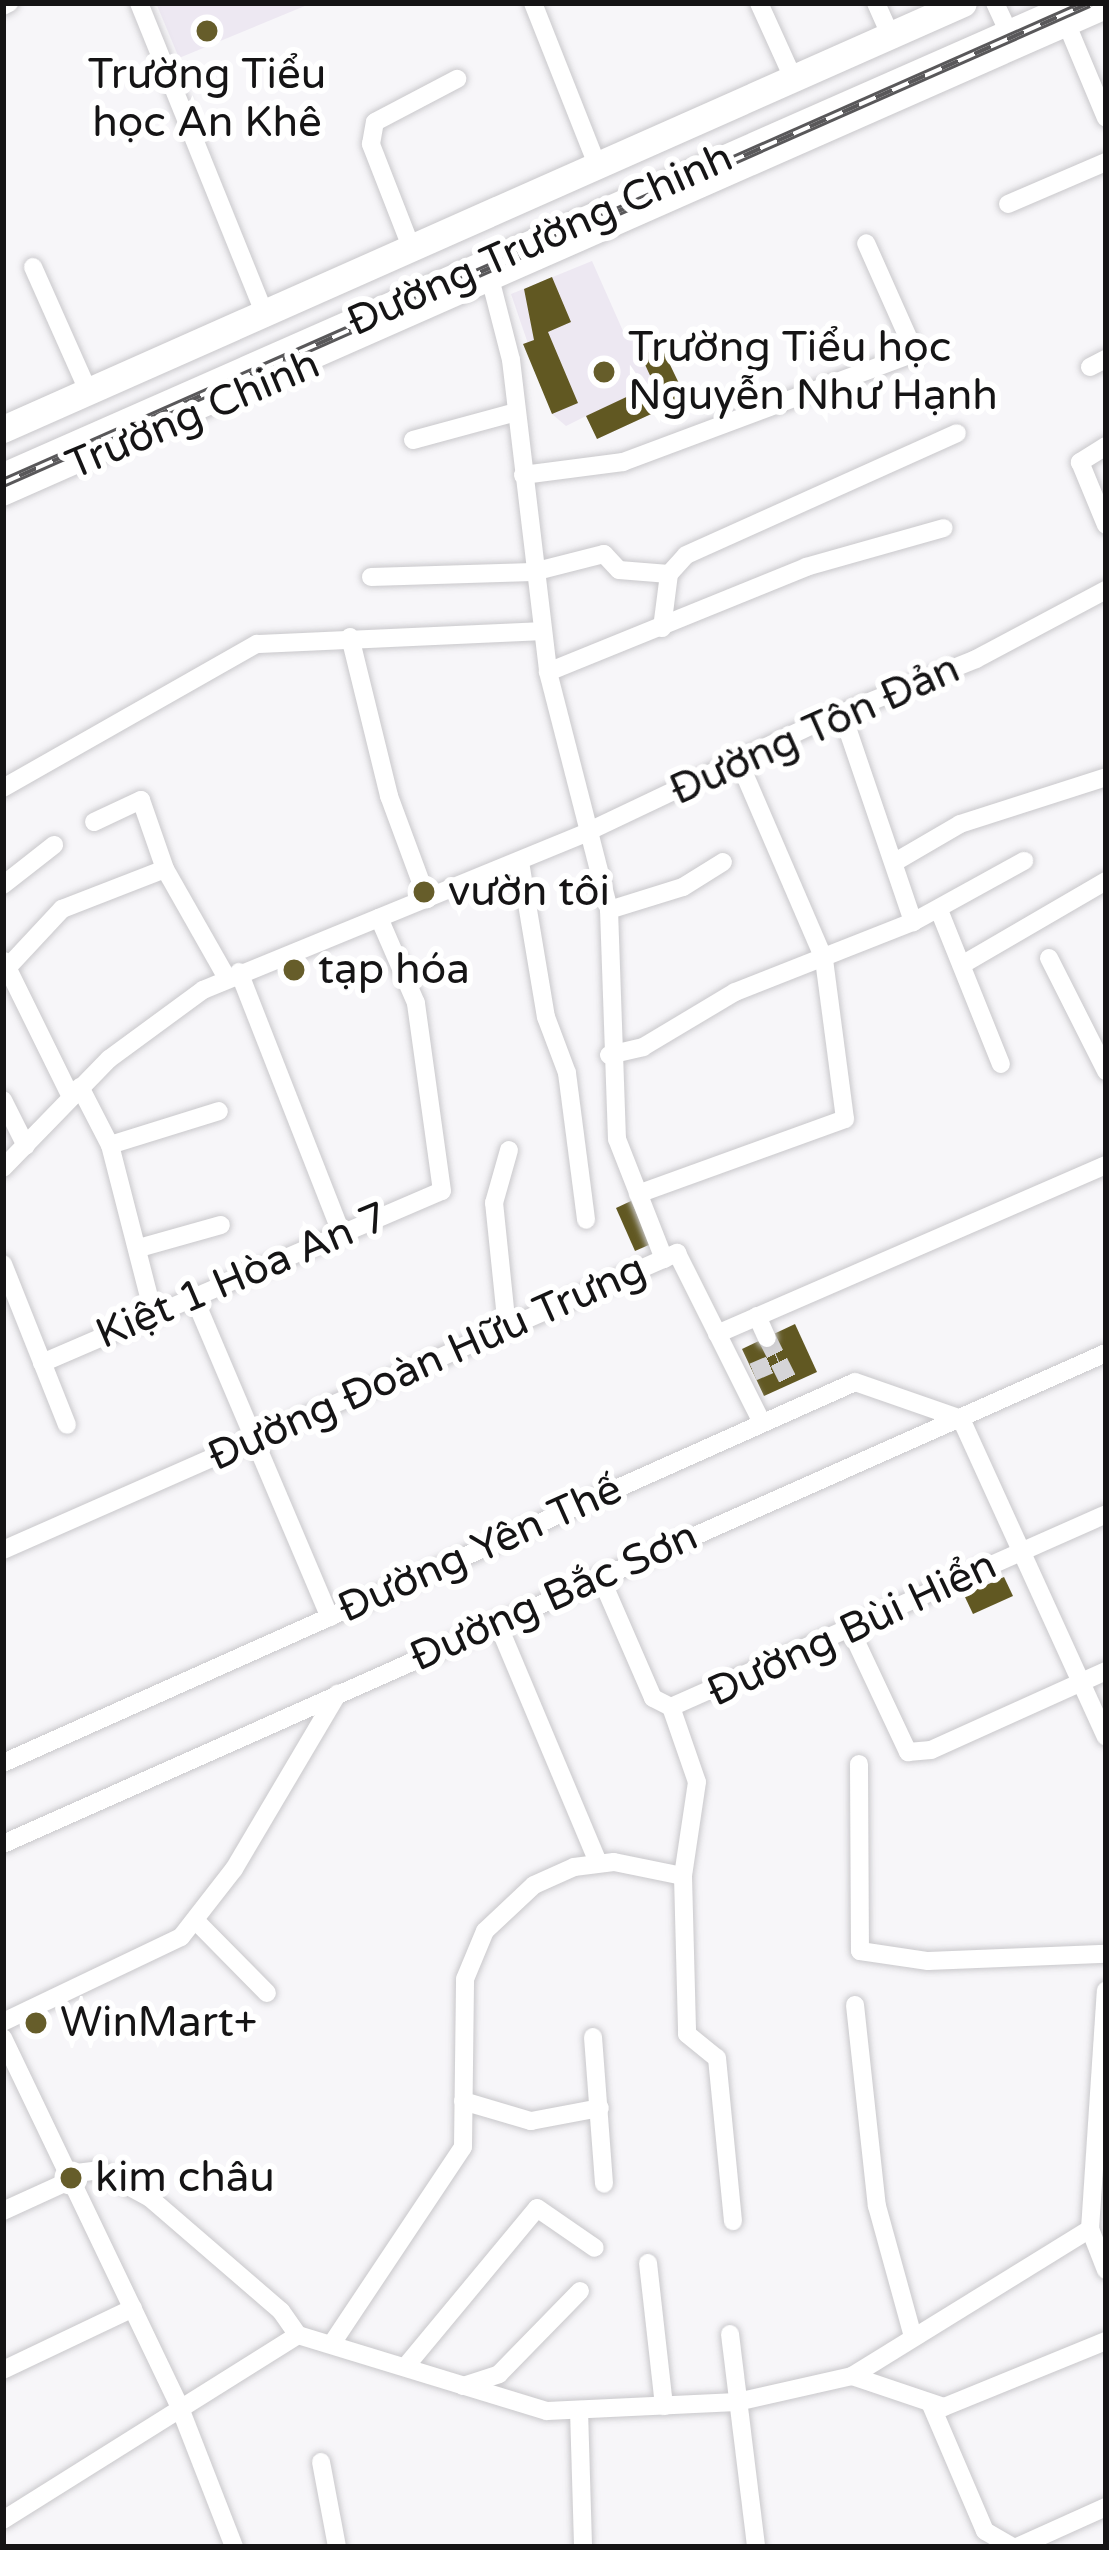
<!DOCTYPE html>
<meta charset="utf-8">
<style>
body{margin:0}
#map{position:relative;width:1109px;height:2550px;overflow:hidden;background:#f7f6f9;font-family:"Varela Round",sans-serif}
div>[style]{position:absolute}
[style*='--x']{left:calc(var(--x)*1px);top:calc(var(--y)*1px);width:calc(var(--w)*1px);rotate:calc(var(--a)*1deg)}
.built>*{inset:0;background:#ede8f2}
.building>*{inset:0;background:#615822}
.minor-tunnel>*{height:18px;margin-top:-9px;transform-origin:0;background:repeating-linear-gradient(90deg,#d5d4d7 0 18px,transparent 0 27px)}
.roads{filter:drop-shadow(0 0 3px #c9c8cb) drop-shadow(0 0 3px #c9c8cb)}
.minor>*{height:18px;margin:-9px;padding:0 9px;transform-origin:9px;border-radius:9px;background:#fff}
.highway>*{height:27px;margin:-13.5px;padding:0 13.5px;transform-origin:13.5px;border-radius:13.5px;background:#fff}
.rail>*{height:10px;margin-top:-5px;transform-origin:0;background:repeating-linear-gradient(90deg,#fff 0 18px,#59585a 0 36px);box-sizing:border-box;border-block:3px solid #59585a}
.dots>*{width:33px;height:33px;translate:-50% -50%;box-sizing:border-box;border:6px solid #fff;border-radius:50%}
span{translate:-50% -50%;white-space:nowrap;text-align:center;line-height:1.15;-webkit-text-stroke:12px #fff;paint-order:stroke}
.poi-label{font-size:42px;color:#151415}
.left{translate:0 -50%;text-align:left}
.street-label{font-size:42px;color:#151415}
.frame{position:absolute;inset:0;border:6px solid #151415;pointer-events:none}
</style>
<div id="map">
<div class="built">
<div style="clip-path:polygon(156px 3px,312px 3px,179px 58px)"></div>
<div style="clip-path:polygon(592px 261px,623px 331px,640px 325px,646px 340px,656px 337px,686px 398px,597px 439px,586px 416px,566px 426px,552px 414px,511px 294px)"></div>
</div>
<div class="building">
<div style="clip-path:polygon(552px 277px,571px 322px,548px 332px,578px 403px,552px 414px,523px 344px,534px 340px,524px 289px)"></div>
<div style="clip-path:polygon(661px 346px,686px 398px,597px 439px,586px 416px,654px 384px,641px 356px)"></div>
<div style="clip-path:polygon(631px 1201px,651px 1244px,635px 1251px,616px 1208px)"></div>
<div style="clip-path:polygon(795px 1324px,817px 1372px,764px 1396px,742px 1349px)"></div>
<div style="clip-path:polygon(1004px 1577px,1013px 1596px,973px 1614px,964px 1595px)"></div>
</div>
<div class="minor-tunnel">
<div style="--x:767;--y:1338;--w:51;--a:63.4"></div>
<div style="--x:753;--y:1372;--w:28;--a:-23"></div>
</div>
<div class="roads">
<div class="minor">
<div style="--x:139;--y:3;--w:339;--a:68"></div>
<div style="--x:533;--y:3;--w:176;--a:68.4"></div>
<div style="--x:759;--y:3;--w:82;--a:65.6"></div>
<div style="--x:876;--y:3;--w:35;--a:66"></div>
<div style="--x:995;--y:3;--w:33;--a:65"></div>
<div style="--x:3;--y:6;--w:7;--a:-27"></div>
<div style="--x:1065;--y:20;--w:106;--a:67.3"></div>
<div style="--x:1008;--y:204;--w:107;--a:-23.2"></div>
<div style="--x:413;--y:252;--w:116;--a:-111.3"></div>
<div style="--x:371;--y:144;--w:22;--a:-80"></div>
<div style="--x:375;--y:122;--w:93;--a:-27.7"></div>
<div style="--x:33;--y:267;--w:138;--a:66"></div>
<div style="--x:492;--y:286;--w:76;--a:75.6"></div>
<div style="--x:511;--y:360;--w:314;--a:83.2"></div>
<div style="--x:548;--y:672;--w:246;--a:75.6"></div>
<div style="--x:609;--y:910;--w:229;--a:88"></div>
<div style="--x:617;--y:1139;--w:129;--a:68.6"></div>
<div style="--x:1090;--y:367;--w:18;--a:-27"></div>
<div style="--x:413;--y:440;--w:107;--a:-15.2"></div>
<div style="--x:1106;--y:446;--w:31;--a:148"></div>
<div style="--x:1080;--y:462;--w:68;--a:67.6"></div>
<div style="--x:523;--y:475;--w:101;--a:-7.4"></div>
<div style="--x:623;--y:462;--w:312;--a:-20.5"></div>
<div style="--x:915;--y:353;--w:120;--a:-114"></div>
<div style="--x:3;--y:497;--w:1206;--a:-23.82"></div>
<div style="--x:371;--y:577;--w:162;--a:-1.8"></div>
<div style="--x:533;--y:572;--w:73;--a:-14.2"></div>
<div style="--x:604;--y:554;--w:22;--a:47"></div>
<div style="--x:619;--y:570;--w:50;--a:4.6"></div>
<div style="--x:662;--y:628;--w:54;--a:-82.6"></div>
<div style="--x:669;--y:574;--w:25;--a:-48"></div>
<div style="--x:686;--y:555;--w:297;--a:-24.2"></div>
<div style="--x:350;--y:637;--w:164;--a:76.2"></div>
<div style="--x:389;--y:796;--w:110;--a:69.7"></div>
<div style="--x:548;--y:672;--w:279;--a:-22.1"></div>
<div style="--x:806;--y:567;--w:143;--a:-15.8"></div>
<div style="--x:842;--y:713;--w:221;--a:71.2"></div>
<div style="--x:3;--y:788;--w:292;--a:-29.6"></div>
<div style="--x:257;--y:644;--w:284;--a:-2.6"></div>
<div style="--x:94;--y:822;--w:52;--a:-25.1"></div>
<div style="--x:141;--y:800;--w:73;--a:70.8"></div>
<div style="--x:165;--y:869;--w:125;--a:60.4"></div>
<div style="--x:520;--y:862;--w:157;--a:80.5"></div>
<div style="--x:546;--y:1017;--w:60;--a:69.4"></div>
<div style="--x:567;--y:1073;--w:148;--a:82.6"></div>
<div style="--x:895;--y:862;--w:75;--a:-30.3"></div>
<div style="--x:960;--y:824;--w:153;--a:-17.8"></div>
<div style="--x:3;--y:885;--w:65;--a:-38.1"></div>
<div style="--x:609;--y:910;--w:77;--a:-17.3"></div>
<div style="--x:683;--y:887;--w:47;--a:-32"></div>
<div style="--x:939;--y:910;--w:166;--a:68.1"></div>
<div style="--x:1049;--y:958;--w:127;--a:63.2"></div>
<div style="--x:4;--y:961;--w:152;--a:63.8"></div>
<div style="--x:965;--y:963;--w:163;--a:-30.2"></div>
<div style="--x:7;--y:968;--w:81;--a:-47"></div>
<div style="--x:62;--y:909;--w:110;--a:-21.2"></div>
<div style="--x:239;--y:972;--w:279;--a:68.6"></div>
<div style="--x:609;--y:1055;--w:35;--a:-13"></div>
<div style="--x:643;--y:1047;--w:107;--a:-30.9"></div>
<div style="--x:735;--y:992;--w:191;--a:-21.5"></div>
<div style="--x:913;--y:922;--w:127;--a:-28.8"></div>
<div style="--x:80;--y:1087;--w:65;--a:62.7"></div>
<div style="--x:110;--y:1145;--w:173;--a:75.6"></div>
<div style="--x:3;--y:1100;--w:51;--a:63.4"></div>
<div style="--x:110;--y:1145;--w:114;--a:-17.3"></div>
<div style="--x:3;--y:1168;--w:152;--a:-45.8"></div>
<div style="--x:109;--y:1059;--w:117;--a:-36.3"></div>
<div style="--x:203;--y:990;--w:413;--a:-22.3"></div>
<div style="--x:585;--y:833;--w:257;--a:-25.4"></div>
<div style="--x:817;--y:723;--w:171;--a:-21.9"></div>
<div style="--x:976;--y:659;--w:147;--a:-28"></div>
<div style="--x:638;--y:1194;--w:220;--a:-19.9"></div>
<div style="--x:845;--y:1119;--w:161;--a:-97.5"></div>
<div style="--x:824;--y:959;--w:218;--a:-113.3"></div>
<div style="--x:139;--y:1248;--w:85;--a:-15.7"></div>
<div style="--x:3;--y:1264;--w:173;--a:68.3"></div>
<div style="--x:193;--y:1295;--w:350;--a:67"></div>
<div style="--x:757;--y:1316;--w:24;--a:66"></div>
<div style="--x:507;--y:1328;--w:126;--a:-95.9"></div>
<div style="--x:494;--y:1203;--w:55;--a:-74.2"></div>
<div style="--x:717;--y:1334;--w:424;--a:-23.5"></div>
<div style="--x:42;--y:1363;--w:435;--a:-23.3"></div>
<div style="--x:442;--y:1191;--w:190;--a:-97.9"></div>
<div style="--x:416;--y:1003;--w:93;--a:-113.5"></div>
<div style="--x:961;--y:1419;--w:349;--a:65.5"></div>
<div style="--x:3;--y:1550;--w:737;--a:-23.78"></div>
<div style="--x:677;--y:1253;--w:190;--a:63.4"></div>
<div style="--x:600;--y:1576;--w:133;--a:66.5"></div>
<div style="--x:653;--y:1698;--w:20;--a:27"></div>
<div style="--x:671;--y:1707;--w:476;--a:-23.9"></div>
<div style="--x:497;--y:1622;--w:260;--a:67.2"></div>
<div style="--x:851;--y:1631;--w:134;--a:64.8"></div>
<div style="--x:908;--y:1752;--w:23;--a:-5"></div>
<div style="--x:931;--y:1750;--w:192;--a:-24.3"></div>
<div style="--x:671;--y:1707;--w:79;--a:70.9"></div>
<div style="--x:697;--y:1782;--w:95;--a:98.5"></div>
<div style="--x:683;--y:1876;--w:158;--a:88.5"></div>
<div style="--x:687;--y:2034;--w:38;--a:39"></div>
<div style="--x:717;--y:2058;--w:164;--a:84.4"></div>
<div style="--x:3;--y:1763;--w:933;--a:-24.09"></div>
<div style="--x:855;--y:1382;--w:112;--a:19.2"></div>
<div style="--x:859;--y:1764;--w:187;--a:89.7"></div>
<div style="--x:860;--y:1951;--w:69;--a:8.4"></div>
<div style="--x:928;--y:1961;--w:178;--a:-2.3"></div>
<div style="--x:3;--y:1844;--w:1207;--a:-24"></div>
<div style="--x:196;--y:1921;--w:101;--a:45.4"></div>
<div style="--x:855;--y:2005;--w:202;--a:83.8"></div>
<div style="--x:877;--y:2206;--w:132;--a:74.6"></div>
<div style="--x:3;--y:2022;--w:197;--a:-25.5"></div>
<div style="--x:181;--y:1937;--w:86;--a:-52.1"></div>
<div style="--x:234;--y:1869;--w:204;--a:-59.4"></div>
<div style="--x:593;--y:2037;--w:147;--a:85.7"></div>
<div style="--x:3;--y:2038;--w:405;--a:64.4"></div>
<div style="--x:178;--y:2403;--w:155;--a:68.7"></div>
<div style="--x:463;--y:2101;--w:71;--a:16.4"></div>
<div style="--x:531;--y:2121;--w:70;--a:-10.7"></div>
<div style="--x:68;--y:2174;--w:31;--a:-7"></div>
<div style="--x:99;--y:2170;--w:58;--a:28.8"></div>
<div style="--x:150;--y:2198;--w:173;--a:40.8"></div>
<div style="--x:281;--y:2311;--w:29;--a:55"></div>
<div style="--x:3;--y:2211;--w:75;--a:-24.5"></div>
<div style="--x:1090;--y:2229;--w:44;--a:68.7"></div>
<div style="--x:648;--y:2263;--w:144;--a:83.6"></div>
<div style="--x:730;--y:2334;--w:215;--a:83"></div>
<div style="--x:333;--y:2342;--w:234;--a:-56.3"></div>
<div style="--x:463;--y:2147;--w:168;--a:-89.3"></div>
<div style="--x:465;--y:1979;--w:52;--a:-67.4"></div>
<div style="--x:485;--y:1931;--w:67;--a:-43.2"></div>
<div style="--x:534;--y:1885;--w:44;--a:-24.2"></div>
<div style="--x:574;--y:1867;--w:40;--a:-7.1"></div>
<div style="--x:614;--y:1862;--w:70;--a:11.5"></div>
<div style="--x:406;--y:2366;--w:205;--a:-50.3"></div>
<div style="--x:537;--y:2208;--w:70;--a:34.6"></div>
<div style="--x:3;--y:2370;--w:144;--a:-25.5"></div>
<div style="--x:852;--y:2376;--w:97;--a:18.6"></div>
<div style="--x:944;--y:2407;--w:175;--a:-22.2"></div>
<div style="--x:463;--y:2386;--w:38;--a:-18"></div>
<div style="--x:499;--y:2374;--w:116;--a:-45.7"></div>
<div style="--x:931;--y:2405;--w:137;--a:66.8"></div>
<div style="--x:985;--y:2531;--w:32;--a:30"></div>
<div style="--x:579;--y:2410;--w:137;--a:88.3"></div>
<div style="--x:321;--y:2462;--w:86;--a:79.3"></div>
<div style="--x:3;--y:2520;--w:348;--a:-32.1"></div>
<div style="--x:298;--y:2335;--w:260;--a:17"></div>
<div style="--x:547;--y:2411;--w:190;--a:-2.7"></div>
<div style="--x:737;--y:2402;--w:118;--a:-12.7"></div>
<div style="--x:852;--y:2376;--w:280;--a:-31.7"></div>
<div style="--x:1090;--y:2229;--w:239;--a:-86.2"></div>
<div style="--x:1017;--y:2547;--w:98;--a:-24.2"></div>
</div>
<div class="highway">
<div style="--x:3;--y:429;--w:1050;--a:-23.93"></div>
<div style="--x:3;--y:476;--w:1174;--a:-23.77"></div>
</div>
</div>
<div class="rail">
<div style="--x:3;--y:483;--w:1187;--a:-23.84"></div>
</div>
<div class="dots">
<div style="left:207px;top:31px;background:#665d2a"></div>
<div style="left:604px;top:372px;background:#665d2a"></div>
<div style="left:424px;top:892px;background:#665d2a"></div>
<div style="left:294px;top:970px;background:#665d2a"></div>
<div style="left:36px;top:2023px;background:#665d2a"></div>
<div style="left:71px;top:2178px;background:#665d2a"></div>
</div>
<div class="poi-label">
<span style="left:207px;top:99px">Trường Tiểu<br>học An Khê</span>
<span class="left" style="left:628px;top:372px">Trường Tiểu học<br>Nguyễn Như Hạnh</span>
<span class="left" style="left:448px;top:892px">vườn tôi</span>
<span class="left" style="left:318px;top:970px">tạp hóa</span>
<span class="left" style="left:60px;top:2023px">WinMart+</span>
<span class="left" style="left:95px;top:2178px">kim châu</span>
</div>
<div class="street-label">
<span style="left:540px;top:240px;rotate:-24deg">Đường Trường Chinh</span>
<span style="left:193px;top:415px;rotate:-23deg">Trường Chinh</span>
<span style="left:815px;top:730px;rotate:-24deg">Đường Tôn Đản</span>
<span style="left:242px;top:1276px;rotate:-23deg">Kiệt 1 Hòa An 7</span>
<span style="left:427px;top:1363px;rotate:-24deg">Đường Đoàn Hữu Trưng</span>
<span style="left:480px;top:1549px;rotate:-24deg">Đường Yên Thế</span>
<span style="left:554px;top:1597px;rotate:-24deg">Đường Bắc Sơn</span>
<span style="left:852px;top:1629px;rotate:-25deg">Đường Bùi Hiển</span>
</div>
<div class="frame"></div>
</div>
